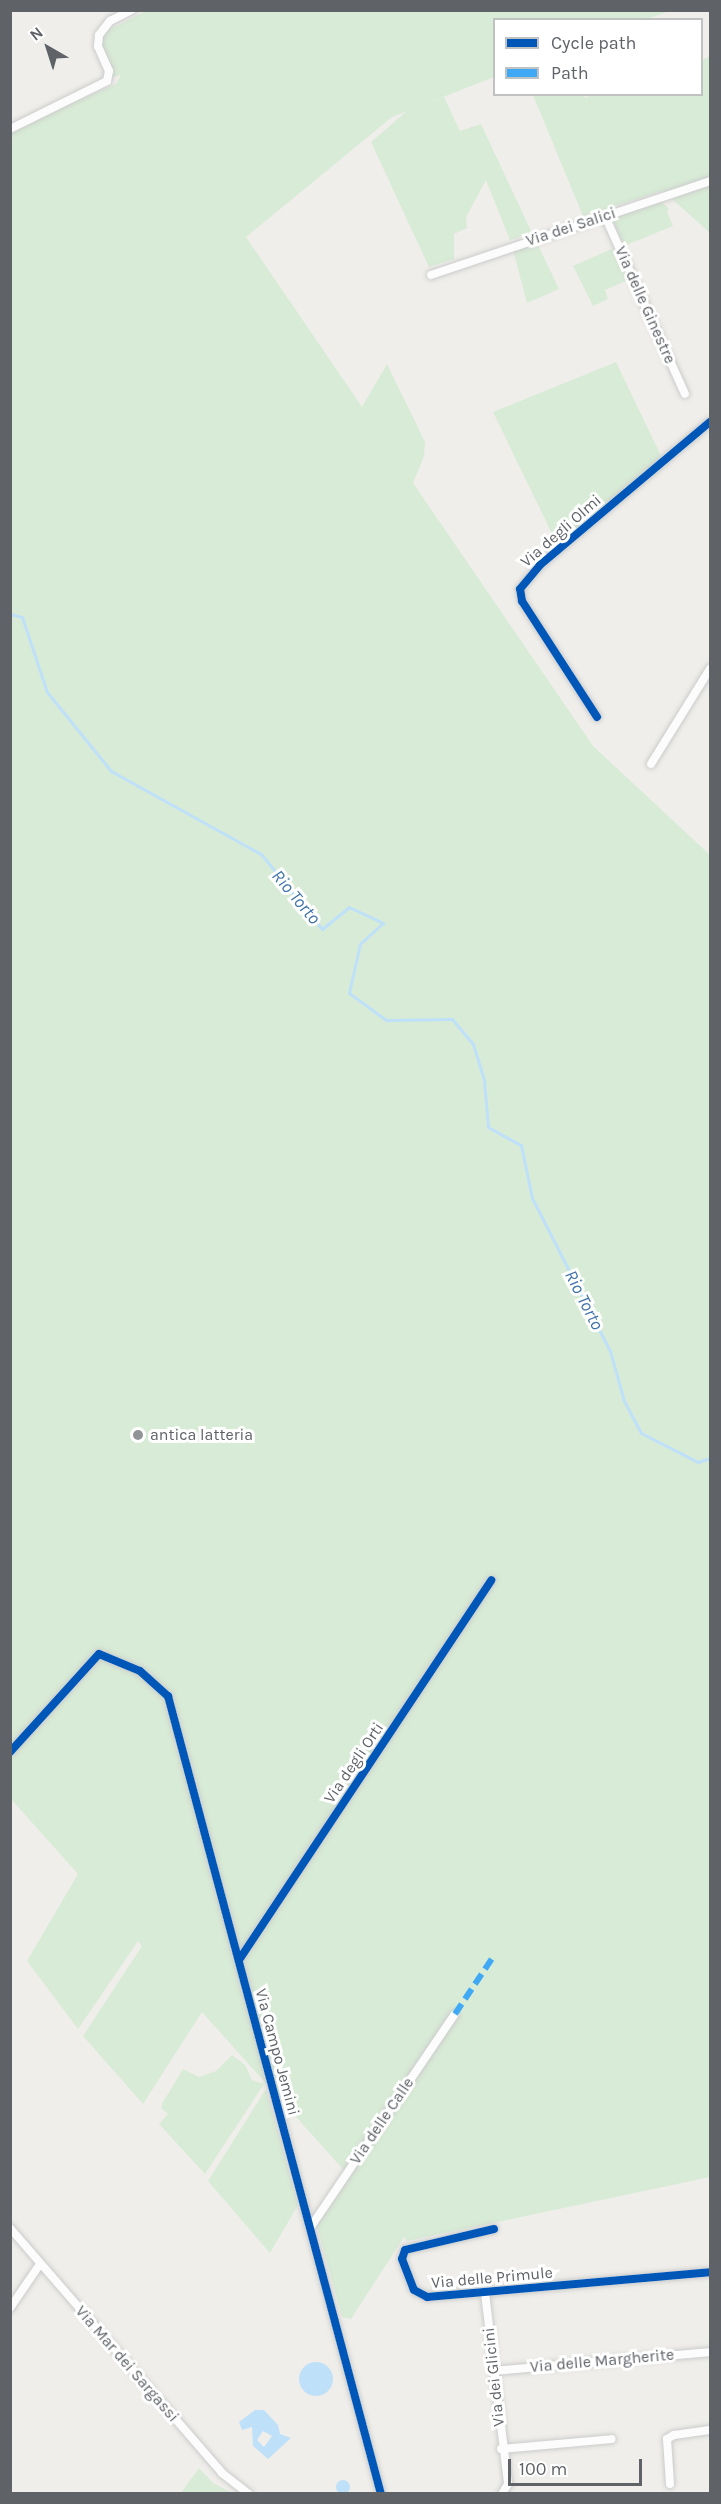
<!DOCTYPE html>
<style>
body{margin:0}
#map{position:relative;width:721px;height:2504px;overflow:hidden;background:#efeeea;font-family:Karla,sans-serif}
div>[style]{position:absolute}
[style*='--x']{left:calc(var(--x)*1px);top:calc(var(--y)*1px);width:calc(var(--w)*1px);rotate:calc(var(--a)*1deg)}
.green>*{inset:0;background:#d8ebd6}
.water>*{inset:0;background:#bfe0f9}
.round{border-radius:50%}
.stream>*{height:3px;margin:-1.5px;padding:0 1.5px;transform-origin:1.5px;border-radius:1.5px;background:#bfe0f9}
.roads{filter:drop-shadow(0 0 2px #cbcccc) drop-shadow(0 0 2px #cbcccc)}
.street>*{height:8px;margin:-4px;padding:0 4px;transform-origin:4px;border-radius:4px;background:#fdfcfc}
.quiet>*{height:6px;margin-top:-3px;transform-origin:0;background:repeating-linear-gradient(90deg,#3fa9f5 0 12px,transparent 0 18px)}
.cycleway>*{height:8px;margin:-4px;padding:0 4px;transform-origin:4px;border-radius:4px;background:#0057b8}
.dots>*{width:16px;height:16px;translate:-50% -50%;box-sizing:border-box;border:3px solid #fff;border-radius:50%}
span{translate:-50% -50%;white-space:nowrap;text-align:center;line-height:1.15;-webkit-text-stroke:6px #fff;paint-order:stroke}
.street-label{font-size:16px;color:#5f6368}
.poi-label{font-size:16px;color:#5f6368}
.left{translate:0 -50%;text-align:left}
.water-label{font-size:18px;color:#4174aa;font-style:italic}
.frame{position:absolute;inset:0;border:12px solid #5f6368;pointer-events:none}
.legend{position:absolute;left:493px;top:18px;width:210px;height:78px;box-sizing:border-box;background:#fff;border:2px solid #bfc1c3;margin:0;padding:8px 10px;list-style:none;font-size:18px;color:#5f6368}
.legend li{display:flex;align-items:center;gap:12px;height:30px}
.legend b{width:30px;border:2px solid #bfc1c3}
.north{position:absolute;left:18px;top:18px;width:60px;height:60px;-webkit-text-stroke:4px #fff;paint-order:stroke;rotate:321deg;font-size:16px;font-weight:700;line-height:24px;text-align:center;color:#5f6368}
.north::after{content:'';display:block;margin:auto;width:21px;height:27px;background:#5f6368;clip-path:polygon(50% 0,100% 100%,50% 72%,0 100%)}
.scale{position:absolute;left:508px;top:2459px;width:134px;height:27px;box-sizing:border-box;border:3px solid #5f6368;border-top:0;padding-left:8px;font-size:18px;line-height:21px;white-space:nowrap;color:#5f6368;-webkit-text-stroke:4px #fff;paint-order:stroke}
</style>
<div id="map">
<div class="green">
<div style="clip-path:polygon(146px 11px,670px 11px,647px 19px,494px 20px,494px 77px,392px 117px,246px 237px,362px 407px,387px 364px,425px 442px,424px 456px,413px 483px,593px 746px,710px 855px,710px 2177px,407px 2241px,404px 2237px,351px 2319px,342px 2317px,317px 2226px,350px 2177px,202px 2012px,143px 2104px,83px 2036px,142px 1946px,138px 1941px,78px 2029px,27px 1961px,78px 1874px,11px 1799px,11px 130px,116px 84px,121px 75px,113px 77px,102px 62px,97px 47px,103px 33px)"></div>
<div style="clip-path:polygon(710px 56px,710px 233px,663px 191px,583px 216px,533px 95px,584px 95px,585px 98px,593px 94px,702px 94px,702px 60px)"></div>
<div style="clip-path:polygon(444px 97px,460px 131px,481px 124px,532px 233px,510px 240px,486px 180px,466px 217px,467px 228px,454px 234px,454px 259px,429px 267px,371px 142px,408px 110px)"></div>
<div style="clip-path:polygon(661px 201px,669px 209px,667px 212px,673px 226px,624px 246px,611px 217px)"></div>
<div style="clip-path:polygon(537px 243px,559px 289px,527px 303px,513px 250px)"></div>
<div style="clip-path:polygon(614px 248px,628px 280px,605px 290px,608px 299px,593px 306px,573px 266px)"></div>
<div style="clip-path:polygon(616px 362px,663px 460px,558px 546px,493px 412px)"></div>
<div style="clip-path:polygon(232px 2055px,245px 2065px,252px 2080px,264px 2084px,205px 2174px,159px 2124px,168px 2114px,161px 2108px,163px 2102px,183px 2069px,199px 2077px,216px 2071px)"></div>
<div style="clip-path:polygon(266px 2089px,298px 2205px,270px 2253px,208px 2181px)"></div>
<div style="clip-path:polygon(199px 2468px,213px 2483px,232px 2493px,181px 2493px)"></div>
</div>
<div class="water">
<div class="round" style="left:299px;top:2362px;width:34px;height:34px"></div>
<div style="clip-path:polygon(evenodd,255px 2410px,264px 2410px,278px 2425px,280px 2434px,291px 2438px,268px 2459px,253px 2446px,252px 2427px,242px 2430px,239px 2422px,255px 2410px,263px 2431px,272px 2436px,264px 2447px,257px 2440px,263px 2431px)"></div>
<div class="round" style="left:336px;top:2480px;width:14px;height:14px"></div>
</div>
<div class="stream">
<div style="--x:10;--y:614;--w:12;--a:14"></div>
<div style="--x:22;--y:617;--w:79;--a:71.6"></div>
<div style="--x:47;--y:692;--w:102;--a:51"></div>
<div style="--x:111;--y:771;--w:171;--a:29"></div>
<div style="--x:261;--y:854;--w:97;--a:50.9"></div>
<div style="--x:322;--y:929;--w:35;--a:-39"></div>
<div style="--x:349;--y:907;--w:38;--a:25"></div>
<div style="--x:383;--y:923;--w:31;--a:138"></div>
<div style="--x:360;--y:944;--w:50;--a:102.7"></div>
<div style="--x:349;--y:993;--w:46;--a:36.1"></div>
<div style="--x:386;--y:1020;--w:66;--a:-0.9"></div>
<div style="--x:452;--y:1019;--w:33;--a:50"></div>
<div style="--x:473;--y:1044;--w:39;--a:73"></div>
<div style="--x:484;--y:1081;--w:46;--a:85"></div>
<div style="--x:488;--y:1127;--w:38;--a:29"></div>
<div style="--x:521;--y:1145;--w:54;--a:78.3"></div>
<div style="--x:532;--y:1198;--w:172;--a:63"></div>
<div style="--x:610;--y:1351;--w:52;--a:74.4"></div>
<div style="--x:624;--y:1401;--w:36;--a:62"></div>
<div style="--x:641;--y:1433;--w:64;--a:27"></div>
<div style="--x:698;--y:1462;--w:13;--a:-18"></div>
</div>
<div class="roads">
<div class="street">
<div style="--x:10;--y:129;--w:108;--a:-26.3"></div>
<div style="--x:107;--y:81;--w:10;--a:-79"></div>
<div style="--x:109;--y:71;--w:27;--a:-114"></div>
<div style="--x:98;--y:46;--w:11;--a:-85"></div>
<div style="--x:99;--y:35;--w:18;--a:-52"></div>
<div style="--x:110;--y:21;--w:25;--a:-27"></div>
<div style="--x:605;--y:216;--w:195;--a:65.8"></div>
<div style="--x:431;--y:275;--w:294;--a:-18.6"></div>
<div style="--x:597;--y:717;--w:138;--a:-122.9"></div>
<div style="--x:522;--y:601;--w:12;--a:-99"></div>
<div style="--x:520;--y:589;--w:31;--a:-50"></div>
<div style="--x:540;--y:565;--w:222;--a:-40.1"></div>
<div style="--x:651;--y:764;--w:112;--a:-58.2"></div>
<div style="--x:10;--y:1752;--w:132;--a:-47.8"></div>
<div style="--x:99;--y:1654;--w:44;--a:22.5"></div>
<div style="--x:140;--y:1671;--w:38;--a:42"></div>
<div style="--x:168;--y:1696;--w:826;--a:75.06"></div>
<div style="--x:239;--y:1960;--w:456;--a:-56.4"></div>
<div style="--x:10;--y:2228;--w:324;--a:49.1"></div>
<div style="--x:222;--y:2473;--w:34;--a:38"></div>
<div style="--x:310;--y:2228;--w:258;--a:-55.9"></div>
<div style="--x:494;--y:2229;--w:91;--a:166.7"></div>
<div style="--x:405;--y:2250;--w:9;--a:108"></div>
<div style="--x:402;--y:2259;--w:33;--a:69"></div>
<div style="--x:414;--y:2290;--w:15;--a:28"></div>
<div style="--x:427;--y:2297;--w:284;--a:-5"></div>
<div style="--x:485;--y:2293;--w:192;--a:83.1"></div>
<div style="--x:508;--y:2484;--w:12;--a:121"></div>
<div style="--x:10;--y:2308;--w:53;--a:-55.7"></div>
<div style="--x:494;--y:2371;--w:217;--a:-5"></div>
<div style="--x:501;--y:2449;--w:111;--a:-5.1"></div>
<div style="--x:670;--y:2484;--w:45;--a:-93.8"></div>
<div style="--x:667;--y:2439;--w:8;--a:-30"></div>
<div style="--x:674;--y:2435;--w:36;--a:-8"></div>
</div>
</div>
<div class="quiet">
<div style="--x:455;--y:2014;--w:69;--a:-56.3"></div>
</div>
<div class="cycleway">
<div style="--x:597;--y:717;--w:138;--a:-122.9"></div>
<div style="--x:522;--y:601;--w:12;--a:-99"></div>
<div style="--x:520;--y:589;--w:31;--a:-50"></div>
<div style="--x:540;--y:565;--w:222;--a:-40.1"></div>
<div style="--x:10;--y:1752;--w:132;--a:-47.8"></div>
<div style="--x:99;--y:1654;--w:44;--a:22.5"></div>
<div style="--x:140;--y:1671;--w:38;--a:42"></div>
<div style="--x:168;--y:1696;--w:826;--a:75.06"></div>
<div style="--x:239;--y:1960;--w:456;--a:-56.4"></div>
<div style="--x:494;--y:2229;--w:91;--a:166.7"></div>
<div style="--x:405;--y:2250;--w:9;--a:108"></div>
<div style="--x:402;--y:2259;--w:33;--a:69"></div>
<div style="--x:414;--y:2290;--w:15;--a:28"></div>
<div style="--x:427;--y:2297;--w:284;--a:-5"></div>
</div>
<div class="dots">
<div style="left:138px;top:1435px;background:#919496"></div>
</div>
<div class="street-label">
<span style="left:571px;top:227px;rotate:-18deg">Via dei Salici</span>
<span style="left:645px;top:305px;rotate:66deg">Via delle Ginestre</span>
<span style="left:561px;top:531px;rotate:-41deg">Via degli Olmi</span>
<span style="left:354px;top:1763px;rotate:-56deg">Via degli Orti</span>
<span style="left:277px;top:2052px;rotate:75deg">Via Campo Jemini</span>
<span style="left:382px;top:2121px;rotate:-56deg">Via delle Calle</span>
<span style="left:492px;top:2278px;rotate:-5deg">Via delle Primule</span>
<span style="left:602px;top:2361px;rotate:-5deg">Via delle Margherite</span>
<span style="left:127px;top:2364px;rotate:49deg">Via Mar dei Sargassi</span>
<span style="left:494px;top:2377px;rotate:-96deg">Via dei Glicini</span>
</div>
<div class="poi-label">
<span class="left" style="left:150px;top:1435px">antica latteria</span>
</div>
<div class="water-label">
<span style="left:296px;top:897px;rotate:50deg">Rio Torto</span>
<span style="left:584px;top:1300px;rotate:63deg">Rio Torto</span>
</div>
<div class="frame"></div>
<ul class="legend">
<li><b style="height:8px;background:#0057b8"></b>Cycle path</li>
<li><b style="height:8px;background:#3fa9f5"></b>Path</li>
</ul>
<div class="north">N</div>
<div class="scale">100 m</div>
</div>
